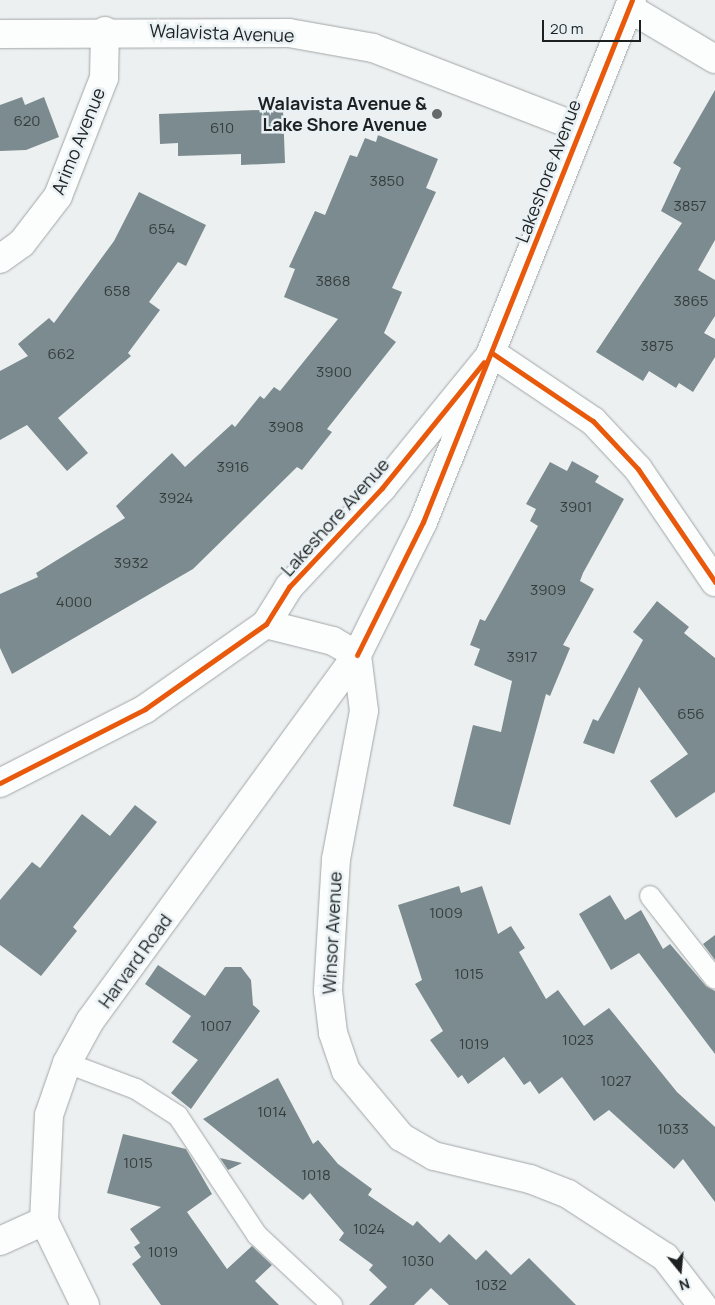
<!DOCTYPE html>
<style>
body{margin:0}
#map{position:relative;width:715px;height:1305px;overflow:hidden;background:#ecf0f1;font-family:Manrope,sans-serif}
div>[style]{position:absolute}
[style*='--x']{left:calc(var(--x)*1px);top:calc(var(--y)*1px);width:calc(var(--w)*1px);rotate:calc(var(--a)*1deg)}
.building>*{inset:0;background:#7b8b8f}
.roads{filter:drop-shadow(0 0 1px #a3a6a7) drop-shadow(0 0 1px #a3a6a7)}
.service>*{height:20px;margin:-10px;padding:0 10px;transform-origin:10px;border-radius:10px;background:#fcfdfd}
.minor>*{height:28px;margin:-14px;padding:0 14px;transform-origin:14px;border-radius:14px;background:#fcfdfd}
.tertiary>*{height:28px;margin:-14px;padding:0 14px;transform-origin:14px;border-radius:14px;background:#fcfdfd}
.cycleway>*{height:5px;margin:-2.5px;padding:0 2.5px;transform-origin:2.5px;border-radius:2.5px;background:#e8590c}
.dots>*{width:14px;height:14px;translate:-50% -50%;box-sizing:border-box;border:2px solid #e9f1f4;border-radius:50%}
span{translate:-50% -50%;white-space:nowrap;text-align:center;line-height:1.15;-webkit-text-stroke:5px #e9f1f4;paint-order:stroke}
.number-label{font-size:15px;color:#353c3d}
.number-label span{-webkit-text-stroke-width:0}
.street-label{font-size:18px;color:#1e2122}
.poi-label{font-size:18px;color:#1e2122;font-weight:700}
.right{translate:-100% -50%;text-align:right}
.north{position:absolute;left:655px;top:1245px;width:50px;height:50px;-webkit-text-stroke:4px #e9f1f4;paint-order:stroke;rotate:163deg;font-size:14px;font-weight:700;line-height:20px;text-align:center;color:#1e2122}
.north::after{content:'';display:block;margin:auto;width:18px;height:22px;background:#1e2122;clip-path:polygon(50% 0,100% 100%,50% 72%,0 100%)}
.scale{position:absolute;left:542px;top:20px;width:99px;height:22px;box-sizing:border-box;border:2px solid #1e2122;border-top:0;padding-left:6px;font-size:15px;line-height:18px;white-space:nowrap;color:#1e2122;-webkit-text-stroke:4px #e9f1f4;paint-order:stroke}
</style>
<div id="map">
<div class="building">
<div style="clip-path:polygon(715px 90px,715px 240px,698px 270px,715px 280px,715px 316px,704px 333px,715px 339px,715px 357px,693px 392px,679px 383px,676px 388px,649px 371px,643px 381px,596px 352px,682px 223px,661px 211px,681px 168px,673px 163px)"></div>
<div style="clip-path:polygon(22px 97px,25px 105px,44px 97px,59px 137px,26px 150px,0 151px,0 105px)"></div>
<div style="clip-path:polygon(283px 109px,285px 163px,241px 165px,241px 154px,178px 156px,178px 143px,160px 144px,159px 114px)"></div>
<div style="clip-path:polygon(378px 135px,438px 159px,426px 188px,436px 192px,392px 288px,402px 292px,384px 333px,396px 342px,327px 429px,332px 432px,302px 470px,297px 467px,193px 569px,12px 674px,0 648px,0 594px,38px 577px,36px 573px,125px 518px,116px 506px,172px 453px,185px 467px,232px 424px,235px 427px,260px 396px,264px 399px,274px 387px,280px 391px,338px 319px,284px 297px,295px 269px,289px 267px,315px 211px,325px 215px,350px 155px,357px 157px,365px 138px,376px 142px)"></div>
<div style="clip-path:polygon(139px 192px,206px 225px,186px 266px,178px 262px,149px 302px,160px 310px,128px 353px,131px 356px,58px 418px,88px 453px,67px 471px,27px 425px,0 440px,0 371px,28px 356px,18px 344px,49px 318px,54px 323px,114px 241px)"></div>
<div style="clip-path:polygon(572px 461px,599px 476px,595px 482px,624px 499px,583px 573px,580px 581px,594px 589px,563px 645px,570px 648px,550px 696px,546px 694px,510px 825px,453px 806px,473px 725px,501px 732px,512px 681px,474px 665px,480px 649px,470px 645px,480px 619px,485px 621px,538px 526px,530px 521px,536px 509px,526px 504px,550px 462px,567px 471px)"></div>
<div style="clip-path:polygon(657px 601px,689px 627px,684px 633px,715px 658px,715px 792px,676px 818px,650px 781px,688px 754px,639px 687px,614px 754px,583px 743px,593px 719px,598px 721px,643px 640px,633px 632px)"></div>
<div style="clip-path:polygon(135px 805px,157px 822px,73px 927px,77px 931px,41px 976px,0 945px,0 900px,32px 862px,40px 868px,82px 814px,110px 836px)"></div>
<div style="clip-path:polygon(459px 886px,461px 893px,482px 886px,498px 934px,511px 926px,525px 948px,519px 952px,546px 999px,558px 990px,584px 1026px,609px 1008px,677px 1092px,715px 1127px,715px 1202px,683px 1159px,674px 1169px,609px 1110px,594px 1121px,562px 1077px,539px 1094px,530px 1081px,524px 1085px,504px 1057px,468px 1084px,462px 1075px,458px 1078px,430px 1040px,443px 1031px,415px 984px,422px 980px,398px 905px)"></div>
<div style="clip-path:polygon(610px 895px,625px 920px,641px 910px,663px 949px,670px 944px,706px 986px,715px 991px,715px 1054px,639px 953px,611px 970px,579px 914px)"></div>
<div style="clip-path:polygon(715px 935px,715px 960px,703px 944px)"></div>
<div style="clip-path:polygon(158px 965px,205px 996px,225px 967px,241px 967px,251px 980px,253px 1005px,260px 1011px,191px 1109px,171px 1093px,198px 1060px,172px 1042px,191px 1016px,145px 984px)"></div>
<div style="clip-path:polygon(278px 1078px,313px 1144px,318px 1140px,338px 1164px,372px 1189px,368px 1195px,413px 1226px,417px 1221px,440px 1243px,449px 1234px,476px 1260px,486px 1250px,511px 1275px,529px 1258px,576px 1305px,449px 1305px,431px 1288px,414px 1305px,369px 1305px,387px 1287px,369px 1270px,373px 1265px,339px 1240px,344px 1233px,310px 1193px,303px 1200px,203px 1119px)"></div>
<div style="clip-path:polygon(123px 1134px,186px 1149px,212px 1194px,187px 1212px,227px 1269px,252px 1246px,272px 1265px,255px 1281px,279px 1305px,161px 1305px,132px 1264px,141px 1257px,134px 1247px,140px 1243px,130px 1229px,161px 1207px,107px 1193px)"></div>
<div style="clip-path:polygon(220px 1158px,242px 1163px,228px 1170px)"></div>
</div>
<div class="roads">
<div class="service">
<div style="--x:650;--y:896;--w:105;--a:51.9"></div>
<div style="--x:67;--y:1063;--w:74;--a:20.6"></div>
<div style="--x:136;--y:1089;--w:50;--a:32.7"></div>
<div style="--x:178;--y:1116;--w:143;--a:56.4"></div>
<div style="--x:257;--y:1235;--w:103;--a:43"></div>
</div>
<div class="minor">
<div style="--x:629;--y:8;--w:100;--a:30.7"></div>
<div style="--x:0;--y:34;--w:289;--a:-0.2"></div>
<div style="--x:289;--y:33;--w:85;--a:10.1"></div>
<div style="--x:373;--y:48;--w:220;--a:21.1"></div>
<div style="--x:0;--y:259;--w:27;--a:-36"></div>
<div style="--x:22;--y:243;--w:59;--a:-52.5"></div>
<div style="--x:58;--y:196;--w:127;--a:-68.7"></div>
<div style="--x:104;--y:78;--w:47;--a:-88.8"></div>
<div style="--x:0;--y:783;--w:163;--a:-27"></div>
<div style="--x:145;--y:709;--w:148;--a:-35.1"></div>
<div style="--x:266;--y:624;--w:44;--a:-58.1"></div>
<div style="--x:289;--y:587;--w:136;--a:-46.8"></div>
<div style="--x:382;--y:488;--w:174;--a:-50.8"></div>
<div style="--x:492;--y:353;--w:122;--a:34"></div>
<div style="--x:593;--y:421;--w:66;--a:46.8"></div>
<div style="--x:638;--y:469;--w:137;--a:55.7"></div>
<div style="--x:0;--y:1241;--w:48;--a:-24.4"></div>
<div style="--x:85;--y:1305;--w:93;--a:-116"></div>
<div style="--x:44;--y:1221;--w:106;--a:-87.3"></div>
<div style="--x:49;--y:1115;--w:55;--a:-70.9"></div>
<div style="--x:67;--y:1063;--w:48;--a:-61.3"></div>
<div style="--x:90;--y:1021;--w:453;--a:-53.9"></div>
<div style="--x:357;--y:655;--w:28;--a:-150"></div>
<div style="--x:333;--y:641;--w:69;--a:-165.8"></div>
</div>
<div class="tertiary">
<div style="--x:632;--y:0;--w:562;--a:111.82"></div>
<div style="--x:423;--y:522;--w:148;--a:116.4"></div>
<div style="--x:357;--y:655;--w:56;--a:82.9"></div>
<div style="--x:364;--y:711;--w:151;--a:100.7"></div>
<div style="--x:336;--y:859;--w:132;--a:93.5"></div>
<div style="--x:328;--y:991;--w:42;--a:83.2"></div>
<div style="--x:333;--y:1033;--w:40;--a:71.1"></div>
<div style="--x:346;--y:1071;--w:86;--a:50.2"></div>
<div style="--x:401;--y:1137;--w:38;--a:30"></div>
<div style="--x:434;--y:1156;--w:99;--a:13.5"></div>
<div style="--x:530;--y:1179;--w:41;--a:21.5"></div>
<div style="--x:568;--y:1194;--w:116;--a:33"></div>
<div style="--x:665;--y:1257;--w:61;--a:52.4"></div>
</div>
</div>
<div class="cycleway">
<div style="--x:492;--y:353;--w:122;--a:34"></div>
<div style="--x:593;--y:421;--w:66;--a:46.8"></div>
<div style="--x:638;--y:469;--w:137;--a:55.7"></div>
<div style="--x:357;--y:655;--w:148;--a:-63.6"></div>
<div style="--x:423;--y:522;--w:562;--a:-68.18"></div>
<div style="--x:0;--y:783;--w:163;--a:-27"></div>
<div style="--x:145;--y:709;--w:148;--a:-35.1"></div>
<div style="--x:266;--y:624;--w:44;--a:-58.1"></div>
<div style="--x:289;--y:587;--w:136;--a:-46.8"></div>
<div style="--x:382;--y:488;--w:162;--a:-51"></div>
</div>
<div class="dots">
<div style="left:437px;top:114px;background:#66696a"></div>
</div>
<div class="number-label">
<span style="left:27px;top:121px">620</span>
<span style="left:222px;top:128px">610</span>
<span style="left:387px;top:181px">3850</span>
<span style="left:690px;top:206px">3857</span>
<span style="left:162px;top:229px">654</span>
<span style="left:333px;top:281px">3868</span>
<span style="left:117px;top:291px">658</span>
<span style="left:691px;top:301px">3865</span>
<span style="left:657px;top:346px">3875</span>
<span style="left:61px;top:354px">662</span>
<span style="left:334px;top:372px">3900</span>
<span style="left:286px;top:427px">3908</span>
<span style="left:233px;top:467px">3916</span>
<span style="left:176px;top:498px">3924</span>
<span style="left:576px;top:507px">3901</span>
<span style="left:131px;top:563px">3932</span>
<span style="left:548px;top:590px">3909</span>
<span style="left:74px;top:602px">4000</span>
<span style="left:522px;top:657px">3917</span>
<span style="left:691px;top:714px">656</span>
<span style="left:446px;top:913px">1009</span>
<span style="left:469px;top:974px">1015</span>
<span style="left:216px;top:1026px">1007</span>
<span style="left:578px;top:1040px">1023</span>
<span style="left:474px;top:1044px">1019</span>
<span style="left:616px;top:1081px">1027</span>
<span style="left:272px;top:1112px">1014</span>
<span style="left:673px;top:1129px">1033</span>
<span style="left:138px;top:1163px">1015</span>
<span style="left:316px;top:1175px">1018</span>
<span style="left:369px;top:1229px">1024</span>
<span style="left:163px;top:1252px">1019</span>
<span style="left:418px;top:1261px">1030</span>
<span style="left:491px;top:1285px">1032</span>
</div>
<div class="street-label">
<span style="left:222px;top:33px;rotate:2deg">Walavista Avenue</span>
<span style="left:78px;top:141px;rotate:-68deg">Arimo Avenue</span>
<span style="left:548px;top:171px;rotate:-69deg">Lakeshore Avenue</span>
<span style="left:335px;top:517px;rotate:-48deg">Lakeshore Avenue</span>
<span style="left:332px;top:933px;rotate:-87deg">Winsor Avenue</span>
<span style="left:135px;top:961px;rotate:-54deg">Harvard Road</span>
</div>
<div class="poi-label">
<span class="right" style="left:427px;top:114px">Walavista Avenue &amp;<br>Lake Shore Avenue</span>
</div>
<div class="north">N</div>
<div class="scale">20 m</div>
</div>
